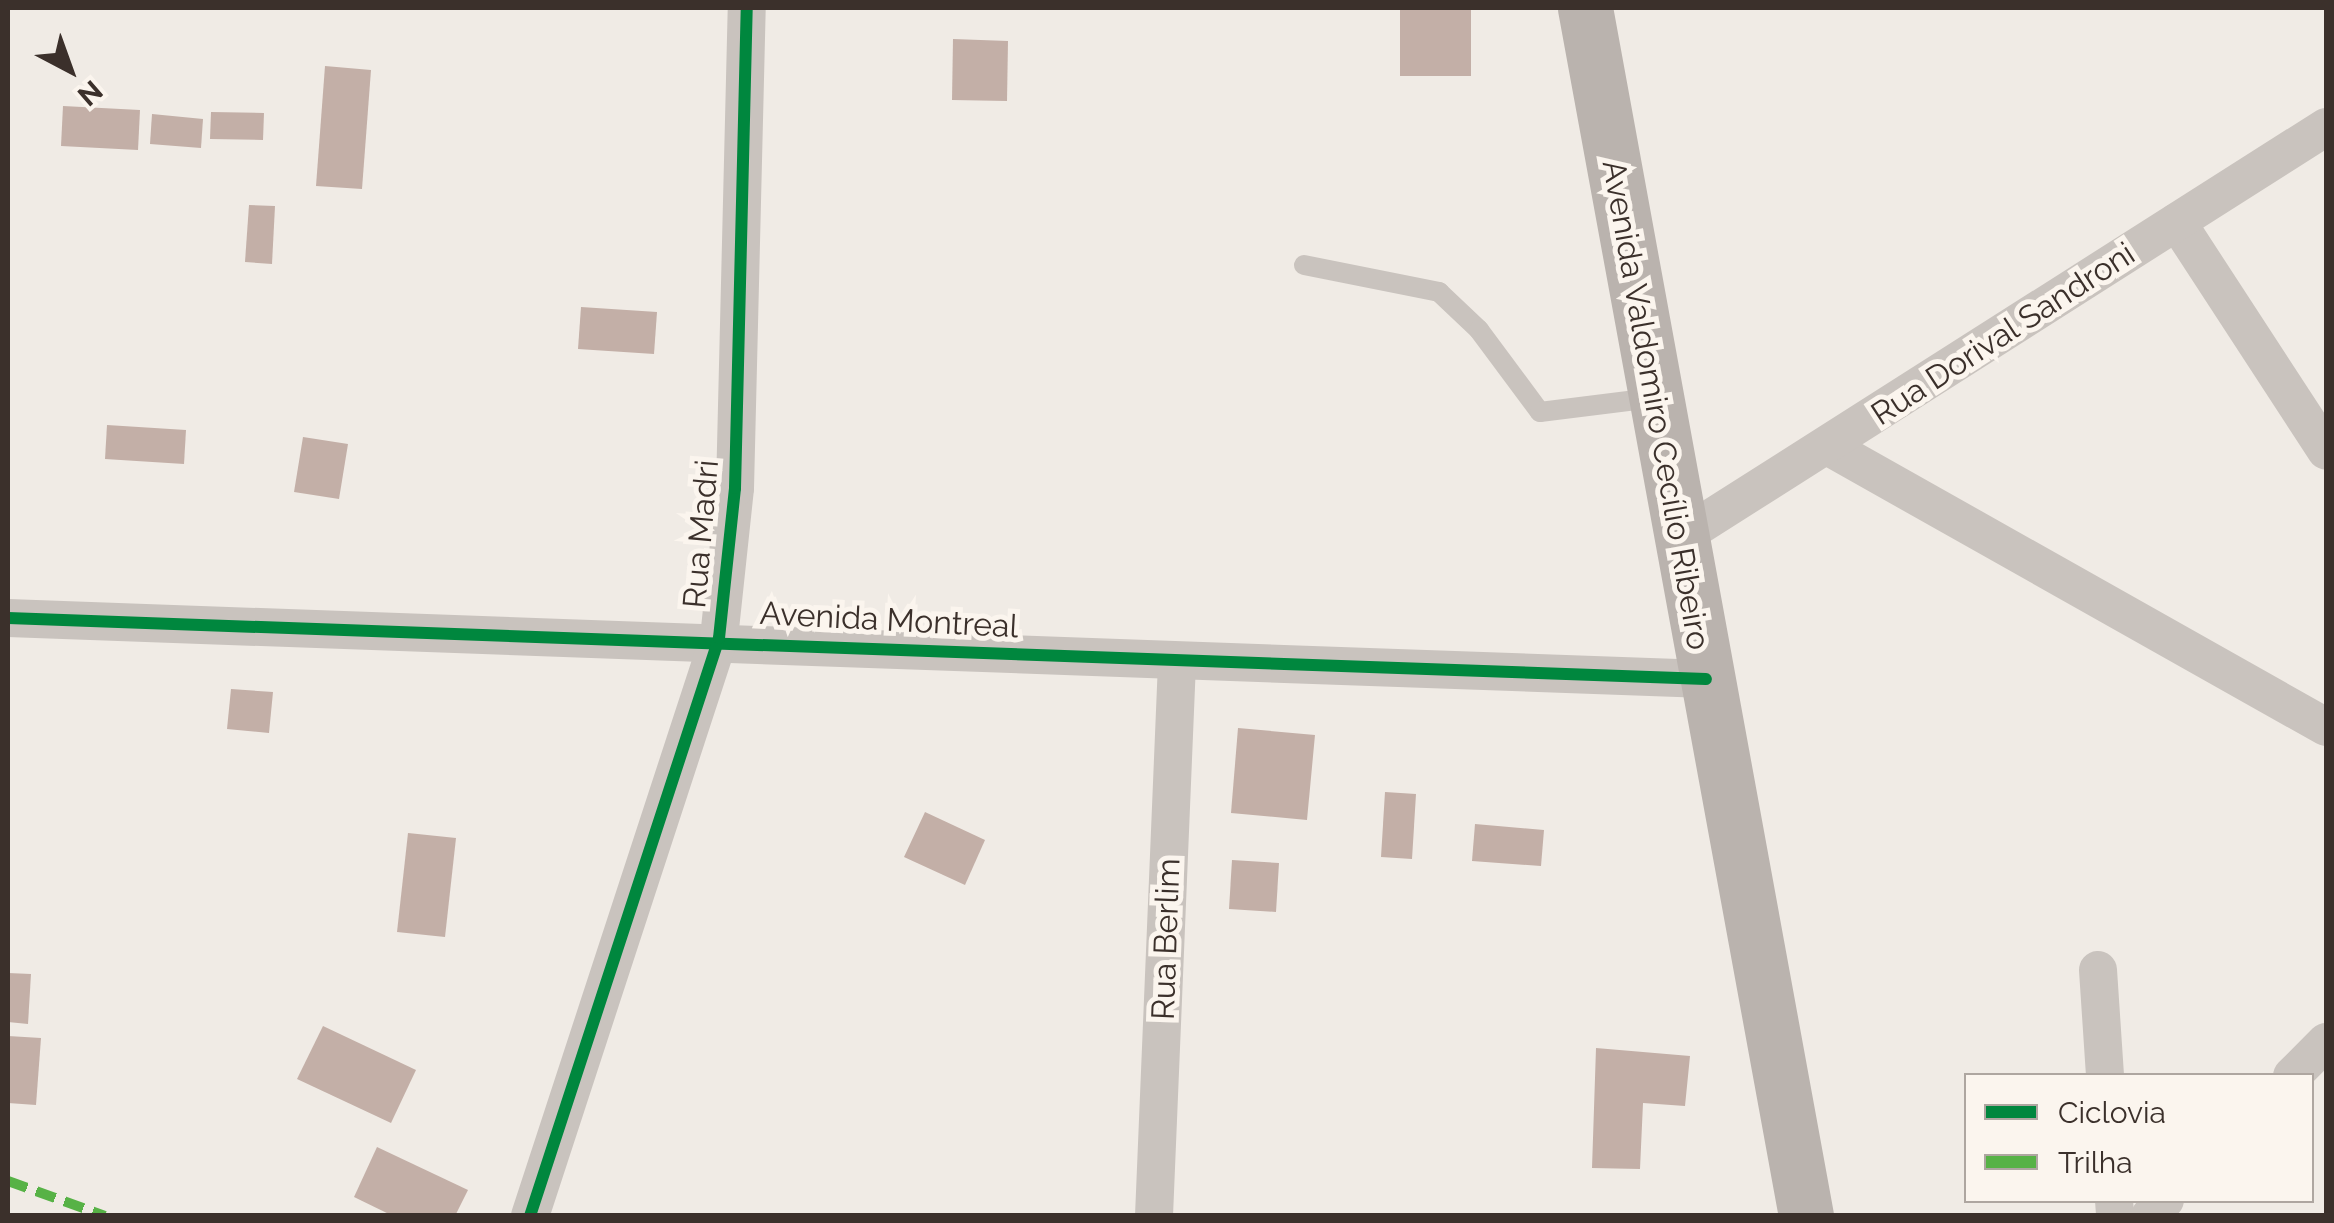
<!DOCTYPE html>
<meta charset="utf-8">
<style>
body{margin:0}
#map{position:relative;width:2334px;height:1223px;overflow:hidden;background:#f0ebe5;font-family:Raleway,sans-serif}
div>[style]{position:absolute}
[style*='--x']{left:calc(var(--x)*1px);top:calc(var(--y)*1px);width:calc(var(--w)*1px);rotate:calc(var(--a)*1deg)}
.building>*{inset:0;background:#c3afa7}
.lane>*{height:20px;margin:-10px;padding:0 10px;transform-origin:10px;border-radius:10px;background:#c9c3be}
.street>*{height:38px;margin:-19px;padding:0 19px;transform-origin:19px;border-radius:19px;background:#c9c3be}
.secondary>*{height:55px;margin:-27.5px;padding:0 27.5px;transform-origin:27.5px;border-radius:27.5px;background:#bab3ae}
.quiet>*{height:10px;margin-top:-5px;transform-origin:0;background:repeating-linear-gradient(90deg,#57b246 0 20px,transparent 0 30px)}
.cycleway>*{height:12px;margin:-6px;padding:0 6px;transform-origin:6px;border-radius:6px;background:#00873e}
span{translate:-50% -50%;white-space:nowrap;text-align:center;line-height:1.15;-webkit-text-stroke:10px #fbf5ee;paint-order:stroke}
.street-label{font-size:32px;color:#3b302b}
.frame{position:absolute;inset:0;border:10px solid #3b302b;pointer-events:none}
.legend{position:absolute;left:1964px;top:1073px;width:350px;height:130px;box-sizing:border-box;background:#fbf5ee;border:2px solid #aea6a0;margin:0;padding:12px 18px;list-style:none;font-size:30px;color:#3b302b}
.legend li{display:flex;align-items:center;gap:20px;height:50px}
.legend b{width:50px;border:2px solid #aea6a0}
.north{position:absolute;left:20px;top:20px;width:100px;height:100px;-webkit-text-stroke:8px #fbf5ee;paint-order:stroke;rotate:139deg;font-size:28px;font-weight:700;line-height:40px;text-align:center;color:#3b302b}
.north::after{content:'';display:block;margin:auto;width:35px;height:45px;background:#3b302b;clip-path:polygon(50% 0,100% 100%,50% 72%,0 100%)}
</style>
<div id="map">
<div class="building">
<div style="clip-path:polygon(1400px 8px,1471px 8px,1471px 76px,1400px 76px)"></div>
<div style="clip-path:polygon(953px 39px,1008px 41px,1007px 101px,952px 100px)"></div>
<div style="clip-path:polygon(325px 66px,371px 70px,362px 189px,316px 186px)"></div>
<div style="clip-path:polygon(63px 106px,140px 110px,138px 150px,61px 146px)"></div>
<div style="clip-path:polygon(211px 112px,264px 113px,263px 140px,210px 139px)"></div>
<div style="clip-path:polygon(152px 114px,203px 119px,201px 148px,150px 144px)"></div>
<div style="clip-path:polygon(249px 205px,275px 206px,272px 264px,245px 262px)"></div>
<div style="clip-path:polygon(581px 307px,657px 312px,654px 354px,578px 349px)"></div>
<div style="clip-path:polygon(107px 425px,186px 430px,184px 464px,105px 459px)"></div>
<div style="clip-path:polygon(303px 437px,348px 444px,339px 499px,294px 492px)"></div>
<div style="clip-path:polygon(231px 689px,273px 692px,269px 733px,227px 729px)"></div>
<div style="clip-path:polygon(1238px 728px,1315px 735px,1307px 820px,1231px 813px)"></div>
<div style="clip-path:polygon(1385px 792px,1416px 794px,1412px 859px,1381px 857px)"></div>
<div style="clip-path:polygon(925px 812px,985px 840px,965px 885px,904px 857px)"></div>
<div style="clip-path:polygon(1475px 824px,1544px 830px,1541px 866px,1472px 861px)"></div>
<div style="clip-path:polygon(408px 833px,456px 838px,445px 937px,397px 932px)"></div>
<div style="clip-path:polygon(1232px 860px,1279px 863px,1276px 912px,1229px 909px)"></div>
<div style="clip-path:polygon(8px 973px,31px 974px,28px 1024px,8px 1022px)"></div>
<div style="clip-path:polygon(323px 1026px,416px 1070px,391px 1123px,297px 1079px)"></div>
<div style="clip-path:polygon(8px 1036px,41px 1038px,36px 1105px,8px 1103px)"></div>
<div style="clip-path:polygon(1596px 1048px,1690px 1056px,1685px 1106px,1643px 1103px,1640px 1169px,1592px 1168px)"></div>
<div style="clip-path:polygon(377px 1147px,468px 1190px,455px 1216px,393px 1216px,354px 1197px)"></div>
</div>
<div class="lane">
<div style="--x:1304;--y:265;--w:138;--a:11.3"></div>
<div style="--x:1439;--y:292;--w:55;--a:43.5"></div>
<div style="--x:1479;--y:330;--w:102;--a:53.4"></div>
<div style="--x:1540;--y:412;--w:113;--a:-7.1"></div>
</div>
<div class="street">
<div style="--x:2177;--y:222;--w:273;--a:56.9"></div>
<div style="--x:1829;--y:447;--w:570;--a:29.4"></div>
<div style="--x:1678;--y:539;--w:768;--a:-32.45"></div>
<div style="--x:8;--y:618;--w:1699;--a:2.06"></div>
<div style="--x:2098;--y:970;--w:106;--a:86.2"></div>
<div style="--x:2292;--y:1076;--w:48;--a:-45"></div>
<div style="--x:2114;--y:1200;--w:16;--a:86"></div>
<div style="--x:530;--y:1216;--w:608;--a:-71.89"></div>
<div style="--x:719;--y:638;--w:151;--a:-83.9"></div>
<div style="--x:735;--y:488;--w:480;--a:-88.6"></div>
<div style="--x:1154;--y:1216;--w:553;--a:-87.62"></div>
<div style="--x:2150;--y:1216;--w:22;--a:-47"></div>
</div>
<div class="secondary">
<div style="--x:1585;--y:8;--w:1228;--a:79.63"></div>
</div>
<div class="quiet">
<div style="--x:8;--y:1181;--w:103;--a:19.8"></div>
</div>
<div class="cycleway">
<div style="--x:8;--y:618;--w:1699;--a:2.06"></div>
<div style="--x:530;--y:1216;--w:608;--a:-71.89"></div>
<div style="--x:719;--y:638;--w:151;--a:-83.9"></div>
<div style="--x:735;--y:488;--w:480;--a:-88.6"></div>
</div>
<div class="street-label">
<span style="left:2003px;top:334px;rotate:-33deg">Rua Dorival Sandroni</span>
<span style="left:1656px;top:405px;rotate:80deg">Avenida Valdomiro Cecílio Ribeiro</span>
<span style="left:701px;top:534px;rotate:-85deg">Rua Madri</span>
<span style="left:889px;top:620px;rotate:3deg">Avenida Montreal</span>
<span style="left:1166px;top:939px;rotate:-88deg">Rua Berlim</span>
</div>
<div class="frame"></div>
<ul class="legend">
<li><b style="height:12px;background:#00873e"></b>Ciclovia</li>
<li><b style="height:12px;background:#57b246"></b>Trilha</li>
</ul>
<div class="north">N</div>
</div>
